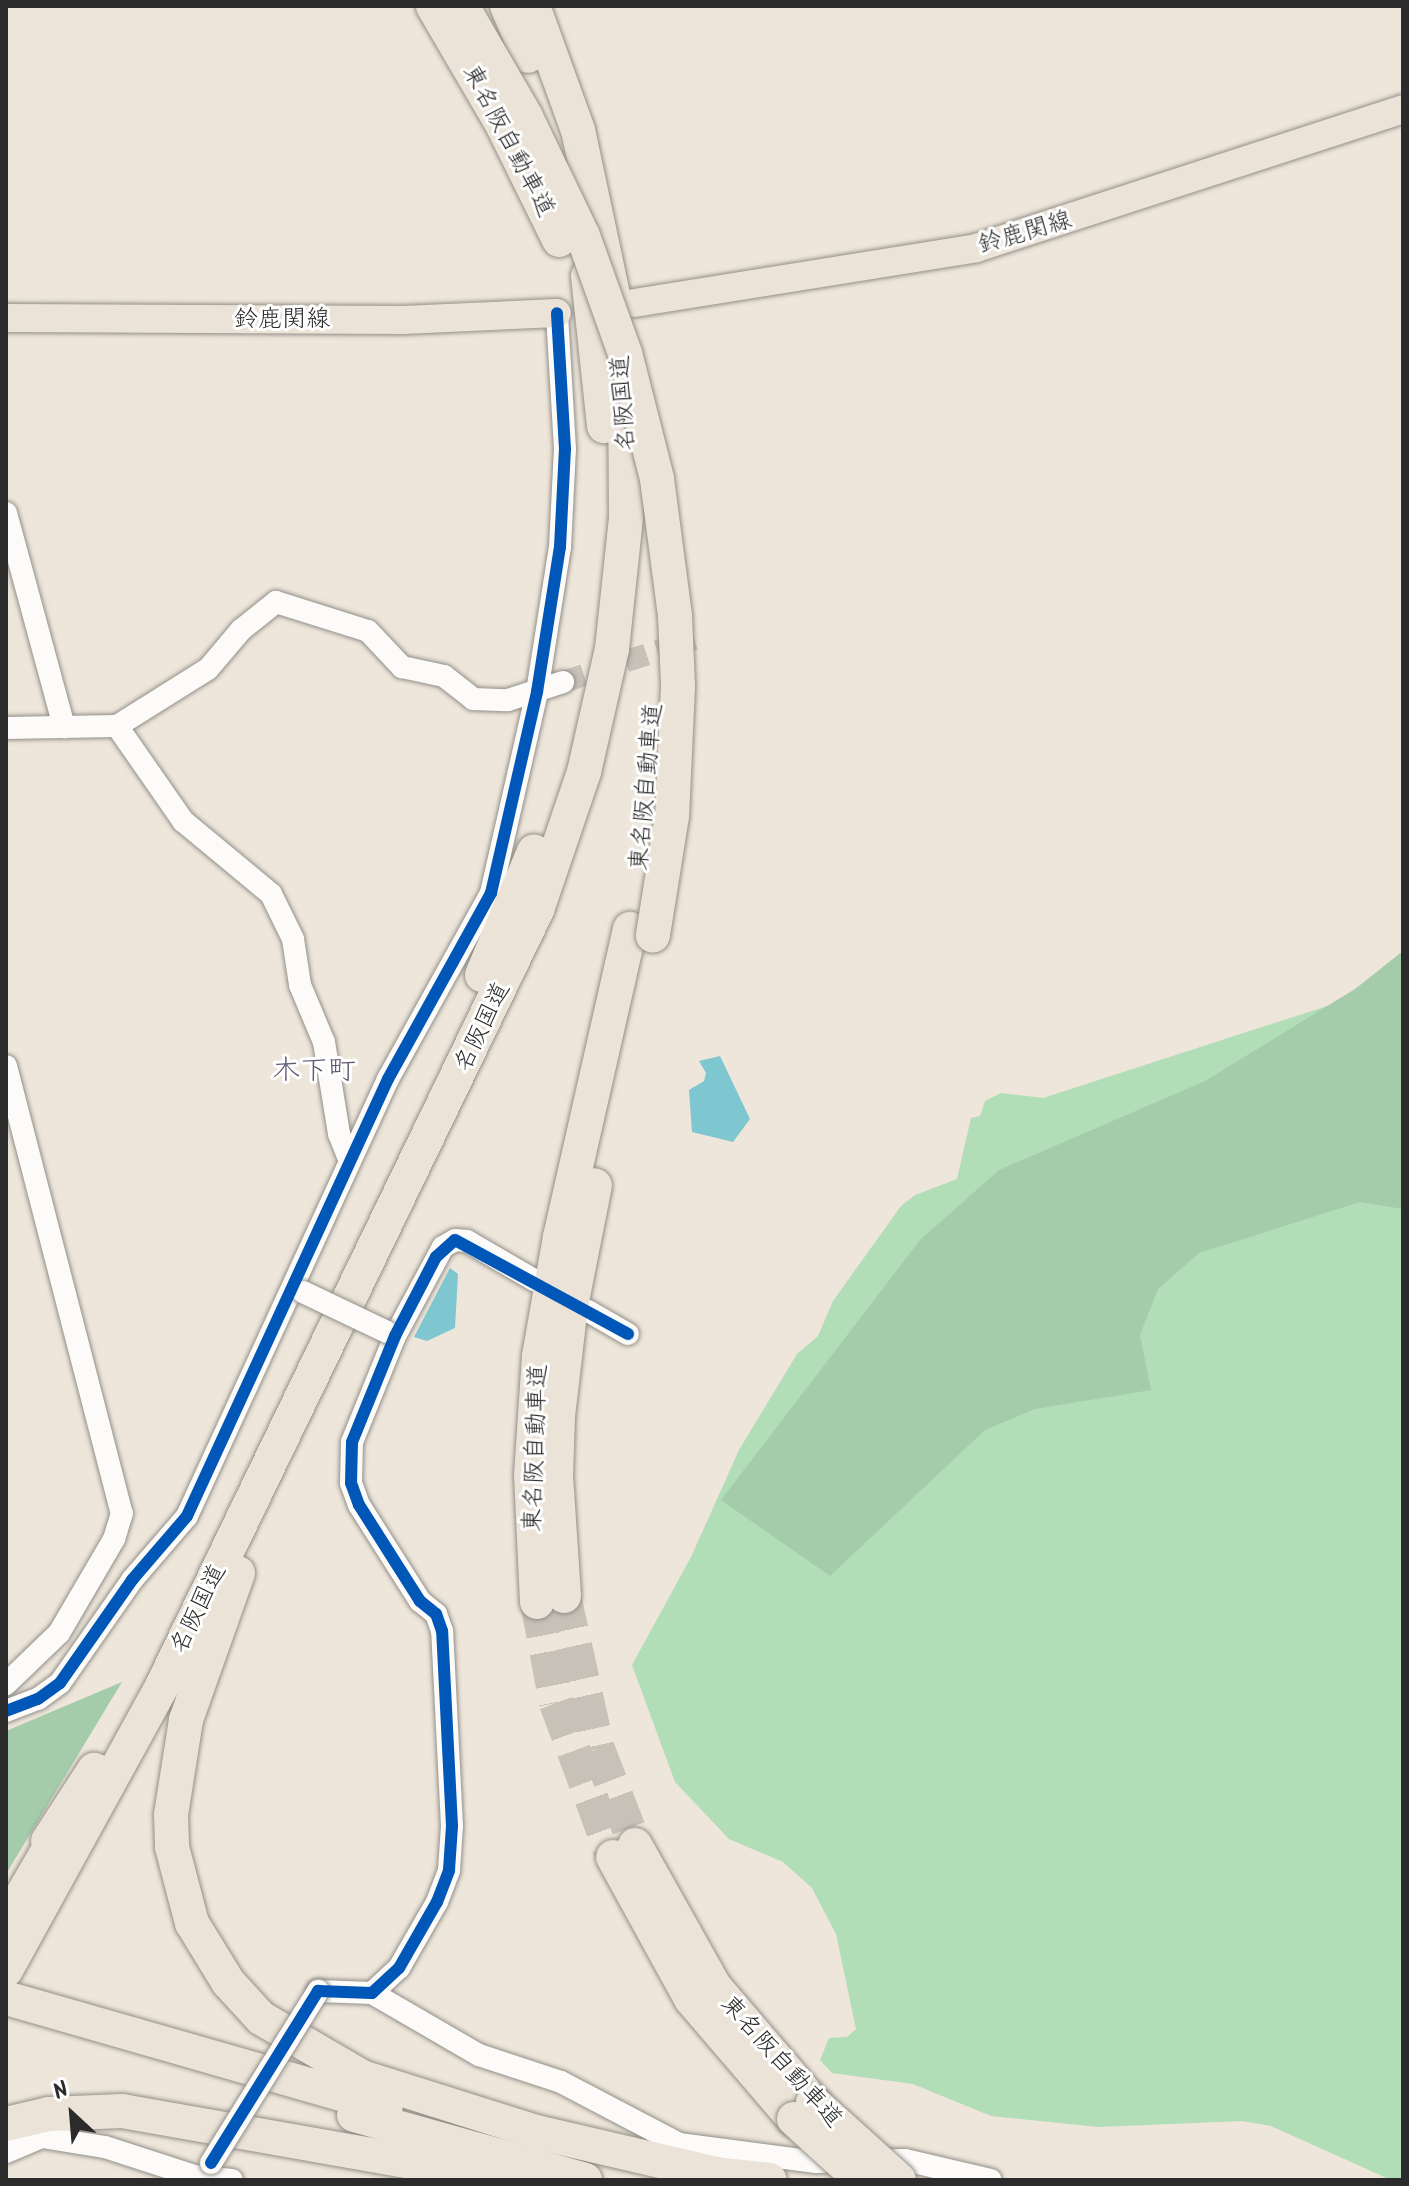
<!DOCTYPE html>
<meta charset="utf-8">
<style>
body{margin:0}
#map{position:relative;width:1409px;height:2186px;overflow:hidden;background:#eee6da;font-family:Kalam,"Klee One",sans-serif}
div>[style]{position:absolute}
[style*='--x']{left:calc(var(--x)*1px);top:calc(var(--y)*1px);width:calc(var(--w)*1px);rotate:calc(var(--a)*1deg)}
.green>*{inset:0;background:#b1ddb7}
.forest>*{inset:0;background:#a4ccaa}
.water>*{inset:0;background:#7ec6d0}
.minor-tunnel>*{height:22px;margin-top:-11px;transform-origin:0;background:repeating-linear-gradient(90deg,#c7c1b7 0 22px,transparent 0 33px)}
.highway-tunnel>*{height:34px;margin-top:-17px;transform-origin:0;background:repeating-linear-gradient(90deg,#c7c1b7 0 34px,transparent 0 51px)}
.roads{filter:drop-shadow(0 0 2px #928f89) drop-shadow(0 0 2px #928f89)}
.minor>*{height:22px;margin:-11px;padding:0 11px;transform-origin:11px;border-radius:11px;background:#fcfbf9}
.major>*{height:28px;margin:-14px;padding:0 14px;transform-origin:14px;border-radius:14px;background:#ebe3d7}
.highway>*{height:34px;margin:-17px;padding:0 17px;transform-origin:17px;border-radius:17px;background:#ebe3d7}
.bridges{filter:drop-shadow(0 0 2px #928f89) drop-shadow(0 0 2px #928f89)}
.minor-bridge>*{height:22px;margin:-11px;padding:0 11px;transform-origin:11px;border-radius:11px;background:#fcfbf9}
.highway-bridge>*{height:34px;margin:-17px;padding:0 17px;transform-origin:17px;border-radius:17px;background:#ebe3d7}
.cycleway>*{height:12px;margin:-6px;padding:0 6px;transform-origin:6px;border-radius:6px;background:#0057b8}
span{translate:-50% -50%;white-space:nowrap;text-align:center;line-height:1.15;-webkit-text-stroke:6px #fff;paint-order:stroke}
.street-label{font-size:24px;color:#2b2b2b}
.quarter-label{font-size:28px;color:#615a72}
.frame{position:absolute;inset:0;border:8px solid #2b2b2b;pointer-events:none}
.north{position:absolute;left:32px;top:2074px;width:80px;height:80px;-webkit-text-stroke:6px #fff;paint-order:stroke;rotate:334deg;font-size:22px;font-weight:700;line-height:32px;text-align:center;color:#2b2b2b}
.north::after{content:'';display:block;margin:auto;width:28px;height:36px;background:#2b2b2b;clip-path:polygon(50% 0,100% 100%,50% 72%,0 100%)}
</style>
<div id="map">
<div class="green">
<div style="clip-path:polygon(1403px 990px,1403px 2180px,1391px 2180px,1271px 2126px,1242px 2121px,1098px 2127px,991px 2116px,913px 2084px,832px 2073px,820px 2060px,829px 2038px,847px 2037px,856px 2029px,836px 1934px,812px 1888px,783px 1862px,729px 1839px,675px 1782px,632px 1665px,691px 1557px,739px 1450px,797px 1354px,818px 1336px,833px 1301px,901px 1206px,915px 1195px,957px 1179px,971px 1118px,980px 1116px,985px 1101px,1001px 1093px,1043px 1098px,1358px 996px)"></div>
</div>
<div class="forest">
<div style="clip-path:polygon(1403px 951px,1403px 1209px,1360px 1202px,1199px 1253px,1158px 1289px,1140px 1335px,1151px 1390px,1035px 1409px,985px 1430px,830px 1576px,721px 1500px,920px 1240px,999px 1170px,1205px 1081px,1355px 989px)"></div>
<div style="clip-path:polygon(122px 1682px,6px 1874px,6px 1731px)"></div>
</div>
<div class="water">
<div style="clip-path:polygon(720px 1056px,750px 1119px,733px 1142px,692px 1132px,689px 1090px,704px 1081px,706px 1073px,699px 1061px)"></div>
<div style="clip-path:polygon(450px 1268px,458px 1274px,455px 1328px,427px 1341px,414px 1337px)"></div>
</div>
<div class="minor-tunnel">
<div style="--x:563;--y:682;--w:138;--a:-18.2"></div>
</div>
<div class="highway-tunnel">
<div style="--x:564;--y:1596;--w:157;--a:77.5"></div>
<div style="--x:598;--y:1749;--w:103;--a:68.9"></div>
<div style="--x:537;--y:1602;--w:103;--a:79.3"></div>
<div style="--x:556;--y:1703;--w:164;--a:69.7"></div>
</div>
<div class="roads">
<div class="minor">
<div style="--x:6;--y:513;--w:222;--a:74.8"></div>
<div style="--x:117;--y:726;--w:116;--a:55.2"></div>
<div style="--x:183;--y:821;--w:114;--a:39.7"></div>
<div style="--x:271;--y:894;--w:50;--a:63.9"></div>
<div style="--x:293;--y:939;--w:47;--a:81.3"></div>
<div style="--x:300;--y:985;--w:62;--a:67.2"></div>
<div style="--x:324;--y:1042;--w:93;--a:80.7"></div>
<div style="--x:339;--y:1134;--w:27;--a:68"></div>
<div style="--x:6;--y:728;--w:111;--a:-1"></div>
<div style="--x:117;--y:726;--w:107;--a:-32.1"></div>
<div style="--x:208;--y:669;--w:51;--a:-49.8"></div>
<div style="--x:241;--y:630;--w:45;--a:-38.7"></div>
<div style="--x:276;--y:602;--w:96;--a:17.5"></div>
<div style="--x:368;--y:631;--w:50;--a:46.6"></div>
<div style="--x:402;--y:667;--w:43;--a:12.1"></div>
<div style="--x:444;--y:676;--w:37;--a:38"></div>
<div style="--x:473;--y:699;--w:35;--a:2"></div>
<div style="--x:508;--y:700;--w:58;--a:-18.1"></div>
<div style="--x:6;--y:1066;--w:462;--a:75.5"></div>
<div style="--x:122;--y:1513;--w:27;--a:107"></div>
<div style="--x:114;--y:1539;--w:109;--a:120.3"></div>
<div style="--x:59;--y:1633;--w:74;--a:136.1"></div>
<div style="--x:588;--y:1311;--w:46;--a:29.9"></div>
<div style="--x:6;--y:1711;--w:34;--a:-21"></div>
<div style="--x:38;--y:1699;--w:27;--a:-36"></div>
<div style="--x:60;--y:1683;--w:126;--a:-55"></div>
<div style="--x:132;--y:1580;--w:84;--a:-49.3"></div>
<div style="--x:187;--y:1516;--w:481;--a:-65.3"></div>
<div style="--x:388;--y:1079;--w:213;--a:-61"></div>
<div style="--x:491;--y:893;--w:206;--a:-77.1"></div>
<div style="--x:537;--y:692;--w:147;--a:-81"></div>
<div style="--x:560;--y:547;--w:98;--a:-87.1"></div>
<div style="--x:565;--y:449;--w:136;--a:-93.4"></div>
<div style="--x:318;--y:1991;--w:54;--a:2.1"></div>
<div style="--x:372;--y:1993;--w:37;--a:-43"></div>
<div style="--x:399;--y:1968;--w:76;--a:-60.1"></div>
<div style="--x:437;--y:1902;--w:34;--a:-69"></div>
<div style="--x:449;--y:1870;--w:44;--a:-86.1"></div>
<div style="--x:452;--y:1826;--w:195;--a:-92.9"></div>
<div style="--x:442;--y:1631;--w:18;--a:-109"></div>
<div style="--x:436;--y:1614;--w:21;--a:-141"></div>
<div style="--x:420;--y:1601;--w:114;--a:-122.4"></div>
<div style="--x:359;--y:1505;--w:23;--a:-110"></div>
<div style="--x:351;--y:1483;--w:41;--a:-88.6"></div>
<div style="--x:352;--y:1442;--w:114;--a:-67.9"></div>
<div style="--x:395;--y:1336;--w:101;--a:-61.7"></div>
<div style="--x:443;--y:1247;--w:14;--a:-30"></div>
<div style="--x:455;--y:1240;--w:12;--a:5"></div>
<div style="--x:467;--y:1241;--w:78;--a:30.2"></div>
<div style="--x:372;--y:1993;--w:124;--a:30.1"></div>
<div style="--x:479;--y:2055;--w:86;--a:18.2"></div>
<div style="--x:561;--y:2082;--w:133;--a:27.7"></div>
<div style="--x:679;--y:2144;--w:138;--a:7.5"></div>
<div style="--x:816;--y:2162;--w:89;--a:-1.3"></div>
<div style="--x:905;--y:2160;--w:88;--a:13.1"></div>
<div style="--x:6;--y:2152;--w:39;--a:-23"></div>
<div style="--x:42;--y:2137;--w:64;--a:9"></div>
<div style="--x:105;--y:2147;--w:94;--a:18"></div>
<div style="--x:194;--y:2176;--w:38;--a:6"></div>
</div>
<div class="major">
<div style="--x:634;--y:303;--w:346;--a:-9.1"></div>
<div style="--x:976;--y:248;--w:449;--a:-18"></div>
<div style="--x:6;--y:318;--w:397;--a:0.3"></div>
<div style="--x:403;--y:320;--w:154;--a:-2.6"></div>
</div>
<div class="highway">
<div style="--x:507;--y:6;--w:54;--a:67.2"></div>
<div style="--x:533;--y:6;--w:132;--a:70.1"></div>
<div style="--x:578;--y:130;--w:168;--a:78"></div>
<div style="--x:588;--y:276;--w:151;--a:83.9"></div>
<div style="--x:482;--y:975;--w:134;--a:-67.2"></div>
<div style="--x:238;--y:1573;--w:156;--a:109.5"></div>
<div style="--x:186;--y:1720;--w:96;--a:99"></div>
<div style="--x:171;--y:1815;--w:32;--a:88"></div>
<div style="--x:172;--y:1847;--w:79;--a:75.3"></div>
<div style="--x:192;--y:1923;--w:69;--a:58.6"></div>
<div style="--x:228;--y:1982;--w:49;--a:47.5"></div>
<div style="--x:261;--y:2018;--w:117;--a:30.3"></div>
<div style="--x:362;--y:2077;--w:182;--a:17.5"></div>
<div style="--x:536;--y:2132;--w:194;--a:13.1"></div>
<div style="--x:564;--y:1596;--w:119;--a:-93.8"></div>
<div style="--x:556;--y:1477;--w:61;--a:-88.1"></div>
<div style="--x:558;--y:1416;--w:111;--a:-83.3"></div>
<div style="--x:571;--y:1306;--w:123;--a:-78.8"></div>
<div style="--x:537;--y:1602;--w:126;--a:-92.7"></div>
<div style="--x:531;--y:1476;--w:120;--a:-86.2"></div>
<div style="--x:539;--y:1356;--w:121;--a:-80"></div>
<div style="--x:560;--y:1237;--w:316;--a:-77.2"></div>
<div style="--x:48;--y:1841;--w:85;--a:-57.1"></div>
<div style="--x:635;--y:1845;--w:162;--a:60.7"></div>
<div style="--x:714;--y:1986;--w:153;--a:49.5"></div>
<div style="--x:613;--y:1857;--w:162;--a:61.2"></div>
<div style="--x:691;--y:1999;--w:158;--a:49.4"></div>
<div style="--x:6;--y:1923;--w:116;--a:-59.9"></div>
<div style="--x:6;--y:1970;--w:326;--a:-61.2"></div>
<div style="--x:163;--y:1684;--w:860;--a:-64.21"></div>
<div style="--x:537;--y:910;--w:146;--a:-71.2"></div>
<div style="--x:584;--y:772;--w:126;--a:-77.2"></div>
<div style="--x:612;--y:649;--w:133;--a:-83.9"></div>
<div style="--x:626;--y:517;--w:131;--a:-90.4"></div>
<div style="--x:6;--y:1998;--w:395;--a:16"></div>
<div style="--x:354;--y:2115;--w:240;--a:15.7"></div>
<div style="--x:6;--y:2124;--w:44;--a:-13.1"></div>
<div style="--x:49;--y:2114;--w:73;--a:-2.4"></div>
<div style="--x:122;--y:2111;--w:382;--a:10"></div>
<div style="--x:704;--y:2173;--w:66;--a:6.1"></div>
</div>
</div>
<div class="bridges">
<div class="minor-bridge">
<div style="--x:303;--y:1292;--w:93;--a:25.5"></div>
<div style="--x:211;--y:2163;--w:203;--a:-58.1"></div>
</div>
<div class="highway-bridge">
<div style="--x:433;--y:6;--w:139;--a:59.7"></div>
<div style="--x:503;--y:126;--w:127;--a:63.8"></div>
<div style="--x:462;--y:6;--w:128;--a:60"></div>
<div style="--x:526;--y:117;--w:132;--a:64.4"></div>
<div style="--x:583;--y:236;--w:124;--a:70.3"></div>
<div style="--x:625;--y:353;--w:130;--a:75.7"></div>
<div style="--x:657;--y:479;--w:138;--a:82.5"></div>
<div style="--x:675;--y:616;--w:70;--a:87.5"></div>
<div style="--x:678;--y:686;--w:130;--a:92.6"></div>
<div style="--x:672;--y:816;--w:121;--a:99.1"></div>
<div style="--x:813;--y:2102;--w:116;--a:42.2"></div>
<div style="--x:794;--y:2119;--w:91;--a:42.3"></div>
</div>
</div>
<div class="cycleway">
<div style="--x:6;--y:1711;--w:34;--a:-21"></div>
<div style="--x:38;--y:1699;--w:27;--a:-36"></div>
<div style="--x:60;--y:1683;--w:126;--a:-55"></div>
<div style="--x:132;--y:1580;--w:84;--a:-49.3"></div>
<div style="--x:187;--y:1516;--w:481;--a:-65.3"></div>
<div style="--x:388;--y:1079;--w:213;--a:-61"></div>
<div style="--x:491;--y:893;--w:206;--a:-77.1"></div>
<div style="--x:537;--y:692;--w:147;--a:-81"></div>
<div style="--x:560;--y:547;--w:98;--a:-87.1"></div>
<div style="--x:565;--y:449;--w:136;--a:-93.4"></div>
<div style="--x:211;--y:2163;--w:203;--a:-58.1"></div>
<div style="--x:318;--y:1991;--w:54;--a:2.1"></div>
<div style="--x:372;--y:1993;--w:37;--a:-43"></div>
<div style="--x:399;--y:1968;--w:76;--a:-60.1"></div>
<div style="--x:437;--y:1902;--w:34;--a:-69"></div>
<div style="--x:449;--y:1870;--w:44;--a:-86.1"></div>
<div style="--x:452;--y:1826;--w:195;--a:-92.9"></div>
<div style="--x:442;--y:1631;--w:18;--a:-109"></div>
<div style="--x:436;--y:1614;--w:21;--a:-141"></div>
<div style="--x:420;--y:1601;--w:114;--a:-122.4"></div>
<div style="--x:359;--y:1505;--w:23;--a:-110"></div>
<div style="--x:351;--y:1483;--w:41;--a:-88.6"></div>
<div style="--x:352;--y:1442;--w:114;--a:-67.9"></div>
<div style="--x:395;--y:1336;--w:89;--a:-62.6"></div>
<div style="--x:436;--y:1257;--w:25;--a:-42"></div>
<div style="--x:455;--y:1240;--w:197;--a:28.5"></div>
</div>
<div class="street-label">
<span style="left:508px;top:141px;rotate:62deg">東名阪自動車道</span>
<span style="left:1025px;top:233px;rotate:-16deg">鈴鹿関線</span>
<span style="left:282px;top:320px">鈴鹿関線</span>
<span style="left:624px;top:403px;rotate:-94deg">名阪国道</span>
<span style="left:647px;top:787px;rotate:-85deg">東名阪自動車道</span>
<span style="left:483px;top:1027px;rotate:-64deg">名阪国道</span>
<span style="left:536px;top:1448px;rotate:-88deg">東名阪自動車道</span>
<span style="left:199px;top:1609px;rotate:-64deg">名阪国道</span>
<span style="left:781px;top:2062px;rotate:48deg">東名阪自動車道</span>
</div>
<div class="quarter-label">
<span style="left:314px;top:1072px">木下町</span>
</div>
<div class="frame"></div>
<div class="north">N</div>
</div>
